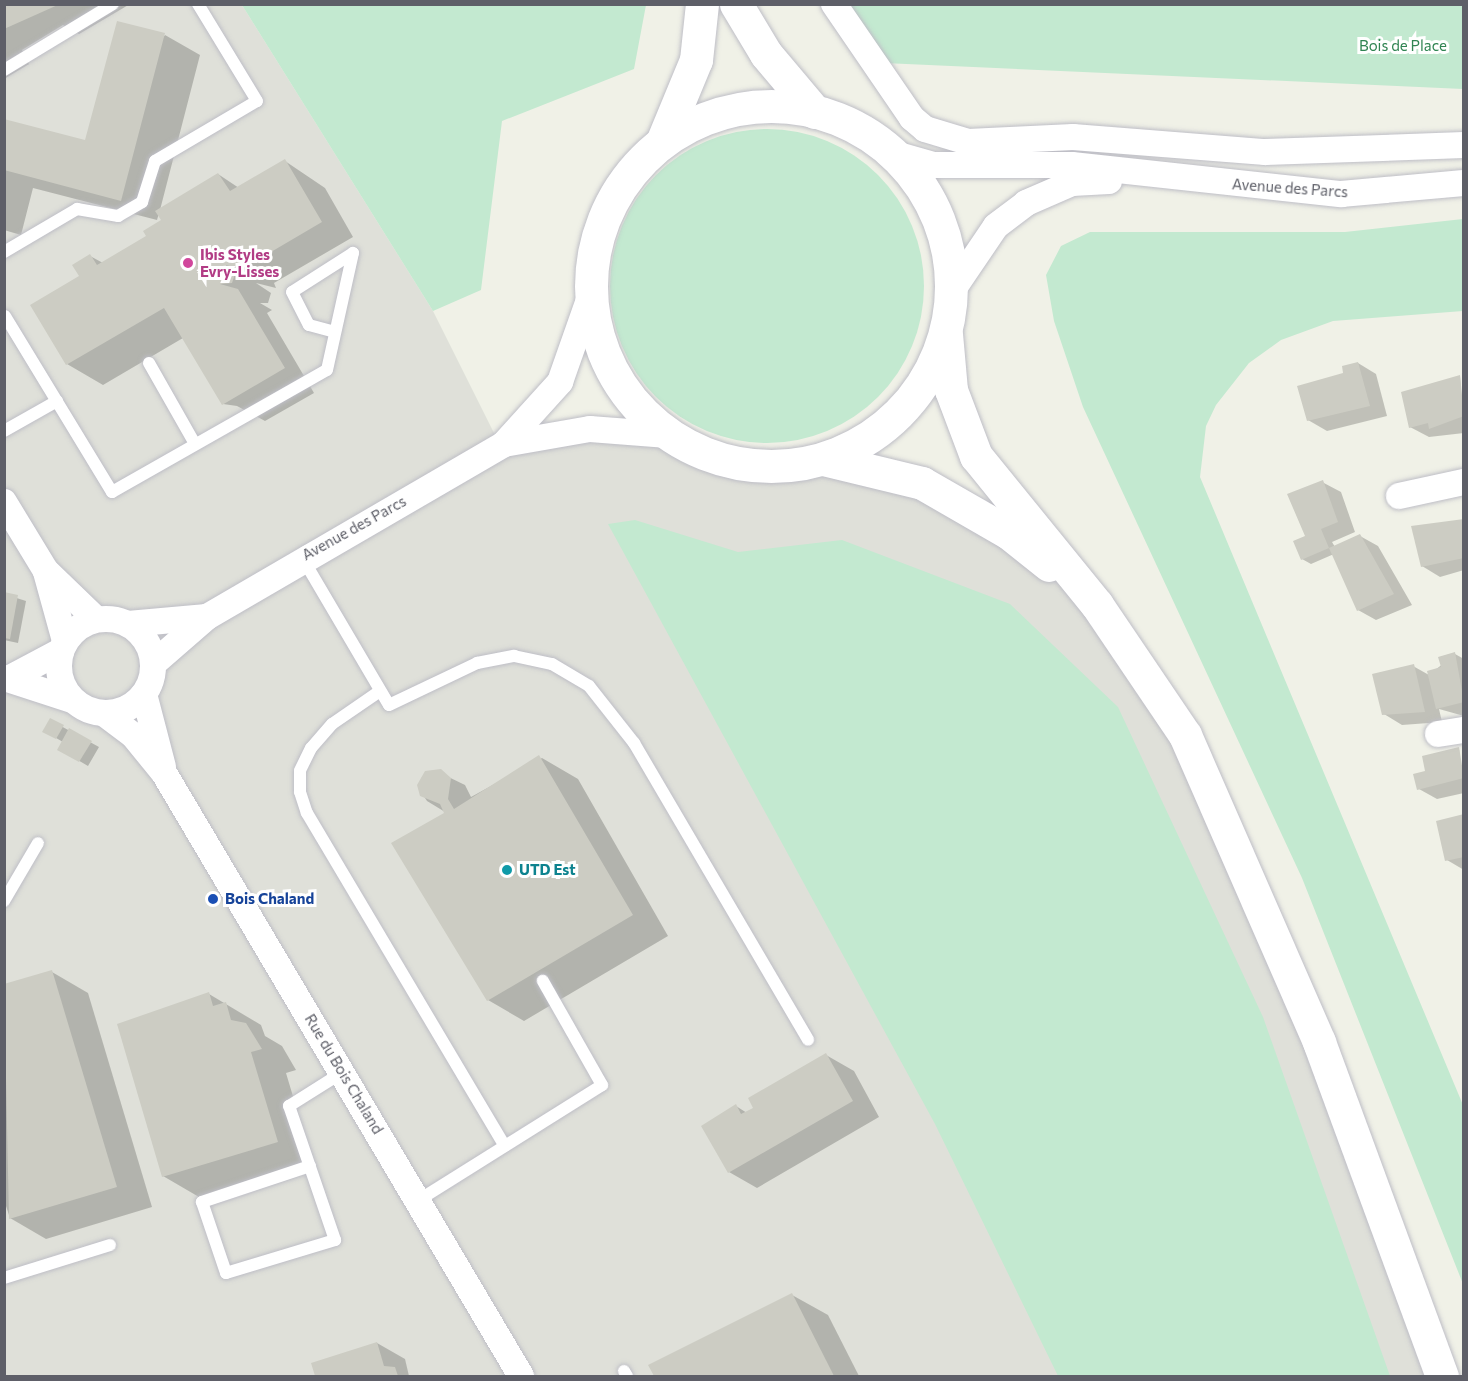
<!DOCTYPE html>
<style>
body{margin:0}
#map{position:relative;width:1468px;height:1381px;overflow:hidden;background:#f0f1e7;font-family:Commissioner,sans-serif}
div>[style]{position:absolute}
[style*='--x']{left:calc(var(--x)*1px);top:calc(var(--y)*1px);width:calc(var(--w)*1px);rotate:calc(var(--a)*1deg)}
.industrial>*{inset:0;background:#dfe0d9}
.green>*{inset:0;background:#c3e9d0}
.round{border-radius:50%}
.shadow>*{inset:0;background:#0003}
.building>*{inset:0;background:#ccccc3}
.roads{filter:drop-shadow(0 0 2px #bebec6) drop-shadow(0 0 2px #bebec6)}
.lane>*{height:12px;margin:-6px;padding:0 6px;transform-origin:6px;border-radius:6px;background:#fff}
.street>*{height:26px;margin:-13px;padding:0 13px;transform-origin:13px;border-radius:13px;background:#fff}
.street>.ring{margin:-13px;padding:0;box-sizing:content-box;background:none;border:26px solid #fff;border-radius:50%}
.secondary>*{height:33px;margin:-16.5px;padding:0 16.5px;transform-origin:16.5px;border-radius:16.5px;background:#fff}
.secondary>.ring{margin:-16.5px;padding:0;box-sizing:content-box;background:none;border:33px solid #fff;border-radius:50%}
.dots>*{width:16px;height:16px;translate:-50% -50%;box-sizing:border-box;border:3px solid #fff;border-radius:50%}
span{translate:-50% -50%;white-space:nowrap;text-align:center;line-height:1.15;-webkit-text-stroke:6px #fff;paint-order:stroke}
.park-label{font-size:15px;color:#308452}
.street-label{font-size:15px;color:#5e5f68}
.hotel-label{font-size:15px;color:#b23c85;font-weight:700}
.left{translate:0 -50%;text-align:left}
.culture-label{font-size:15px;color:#0d838f;font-weight:700}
.transit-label{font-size:15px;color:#164399;font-weight:700}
.frame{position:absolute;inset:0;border:6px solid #5e5f68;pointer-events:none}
</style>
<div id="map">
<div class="industrial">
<div style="clip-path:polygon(5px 4px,242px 5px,433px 311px,500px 445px,666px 437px,739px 467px,823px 462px,921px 486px,1094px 605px,1182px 737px,1439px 1376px,5px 1376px)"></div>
</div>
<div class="green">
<div style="clip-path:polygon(242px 5px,646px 5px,634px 69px,502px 121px,481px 290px,433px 311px)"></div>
<div style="clip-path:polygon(847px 5px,1463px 5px,1463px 89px,884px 63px)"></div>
<div class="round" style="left:610px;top:129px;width:314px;height:314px"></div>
<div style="clip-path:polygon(1463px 219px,1463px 311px,1333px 321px,1281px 340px,1249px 363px,1216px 405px,1206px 426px,1200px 477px,1463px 1105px,1463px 1284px,1302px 878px,1083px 407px,1054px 321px,1046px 275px,1061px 246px,1090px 232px,1345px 232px)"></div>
<div style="clip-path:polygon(635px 520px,738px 552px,842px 540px,1010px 604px,1118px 707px,1263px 1017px,1390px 1376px,1058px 1376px,935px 1124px,608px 524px)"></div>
</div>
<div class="shadow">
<div style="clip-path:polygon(4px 4px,130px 4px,79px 34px,63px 25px,22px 50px,29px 64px,4px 79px)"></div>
<div style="clip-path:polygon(165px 35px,200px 55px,160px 210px,218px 174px,239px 188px,285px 161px,325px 188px,353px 237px,274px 283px,276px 288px,256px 283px,271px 293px,268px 303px,260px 303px,272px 310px,267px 313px,314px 393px,265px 421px,237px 406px,223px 404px,183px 338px,103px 385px,67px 364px,81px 276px,90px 256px,103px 263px,150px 237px,163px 220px,159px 213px,157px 220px,33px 188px,21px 235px,4px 230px,4px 121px,86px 142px)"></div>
<div style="clip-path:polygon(1358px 363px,1376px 374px,1387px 416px,1327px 431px,1308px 420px)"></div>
<div style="clip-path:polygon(1460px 376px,1464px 433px,1429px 437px,1410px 427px)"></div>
<div style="clip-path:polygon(1322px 482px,1341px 492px,1355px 532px,1332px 542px,1335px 547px,1360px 536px,1378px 546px,1412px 605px,1376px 620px,1358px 610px,1334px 554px,1311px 564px,1302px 559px)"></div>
<div style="clip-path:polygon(1464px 519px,1464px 570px,1440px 577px,1422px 566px)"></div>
<div style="clip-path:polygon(4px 594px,26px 601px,18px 643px,4px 640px)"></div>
<div style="clip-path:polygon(1455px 654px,1464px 659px,1464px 716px,1439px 709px,1442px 722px,1402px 725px,1384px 714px,1413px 666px,1429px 675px)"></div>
<div style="clip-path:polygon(50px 720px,99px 747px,88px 766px,59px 749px,63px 742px,44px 731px)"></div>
<div style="clip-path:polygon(1459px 749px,1464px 793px,1437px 799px,1419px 789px,1427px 772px)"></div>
<div style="clip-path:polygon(542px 758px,578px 779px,668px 936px,524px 1021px,488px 1000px,394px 842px,450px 815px,427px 801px,419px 789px,422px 777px,434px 770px,465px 785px,471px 797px)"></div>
<div style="clip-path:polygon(1464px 815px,1464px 870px,1447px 860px)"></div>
<div style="clip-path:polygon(52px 972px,88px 993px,152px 1207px,46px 1239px,10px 1218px,4px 1200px,4px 986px)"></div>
<div style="clip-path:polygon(209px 994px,261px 1025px,265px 1036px,282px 1046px,296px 1070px,286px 1073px,313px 1163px,199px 1197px,163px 1176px)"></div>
<div style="clip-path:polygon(826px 1055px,854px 1071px,879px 1117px,757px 1188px,729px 1172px,736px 1106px,747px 1113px)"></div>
<div style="clip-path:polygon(792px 1295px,828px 1315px,859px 1376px,655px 1376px,650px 1366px)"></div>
<div style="clip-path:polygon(377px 1343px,405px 1359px,409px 1376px,317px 1376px,313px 1364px)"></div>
</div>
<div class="building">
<div style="clip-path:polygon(4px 4px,60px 4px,4px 29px)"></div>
<div style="clip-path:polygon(117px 21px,165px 33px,121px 201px,4px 170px,4px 119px,85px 140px)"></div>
<div style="clip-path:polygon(285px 159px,322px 222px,242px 269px,225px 265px,236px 271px,232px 283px,220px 284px,238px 289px,285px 368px,222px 405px,164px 308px,66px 365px,30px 305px,79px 276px,72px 265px,90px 254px,97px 265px,146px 236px,143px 231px,161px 220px,155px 211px,218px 173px,230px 191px)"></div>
<div style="clip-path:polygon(1358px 362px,1370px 406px,1307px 421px,1297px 386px,1343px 373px,1342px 366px)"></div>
<div style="clip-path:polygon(1460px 375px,1464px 416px,1429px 429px,1428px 423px,1409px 428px,1401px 392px)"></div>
<div style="clip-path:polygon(1323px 480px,1338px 522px,1321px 529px,1329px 548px,1360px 534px,1394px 594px,1357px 611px,1329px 548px,1301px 560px,1293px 541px,1305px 536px,1287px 494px)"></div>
<div style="clip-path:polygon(1464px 519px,1464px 558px,1421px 567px,1411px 526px)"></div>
<div style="clip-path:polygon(4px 592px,18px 595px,10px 639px,4px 638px)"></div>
<div style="clip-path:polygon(1455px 652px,1464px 702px,1436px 709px,1427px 671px,1441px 667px,1438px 657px)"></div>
<div style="clip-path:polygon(1414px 664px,1425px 712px,1382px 715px,1372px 674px)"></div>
<div style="clip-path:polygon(50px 718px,64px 725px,56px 739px,42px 732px)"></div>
<div style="clip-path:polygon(69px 728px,92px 741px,79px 762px,57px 750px)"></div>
<div style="clip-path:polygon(1459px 747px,1464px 778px,1417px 790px,1413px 774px,1425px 771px,1422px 756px)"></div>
<div style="clip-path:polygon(539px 755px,633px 915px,487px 1001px,391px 843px,444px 813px,440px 804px,420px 796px,417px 785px,425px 771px,441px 769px,451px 778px,448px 799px,454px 809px)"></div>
<div style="clip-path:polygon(1464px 814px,1464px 857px,1445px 861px,1436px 821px)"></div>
<div style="clip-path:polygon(52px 970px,117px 1187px,9px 1219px,4px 984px)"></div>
<div style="clip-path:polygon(209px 992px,213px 1006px,226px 1002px,231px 1020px,246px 1023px,262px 1049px,251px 1052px,278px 1142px,162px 1177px,117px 1024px)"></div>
<div style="clip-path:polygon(826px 1053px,853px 1101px,728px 1173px,701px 1126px,736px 1104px,741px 1114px,753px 1108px,748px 1098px)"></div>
<div style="clip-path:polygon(792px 1293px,834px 1376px,654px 1376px,648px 1365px)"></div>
<div style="clip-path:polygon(377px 1342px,384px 1366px,395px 1367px,398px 1376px,315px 1376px,311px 1363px)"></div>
</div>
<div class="roads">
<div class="lane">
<div style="--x:4;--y:70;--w:127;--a:-31.2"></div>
<div style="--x:4;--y:252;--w:85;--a:-30.5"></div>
<div style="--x:77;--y:209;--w:42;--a:9.7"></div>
<div style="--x:118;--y:216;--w:28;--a:-30"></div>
<div style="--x:142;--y:202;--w:43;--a:-72.4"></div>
<div style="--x:155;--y:161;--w:118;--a:-30.5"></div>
<div style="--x:257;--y:101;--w:114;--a:-121.3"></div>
<div style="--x:5;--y:316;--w:206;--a:58.7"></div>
<div style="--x:112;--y:492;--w:247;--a:-29.6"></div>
<div style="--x:327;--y:370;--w:120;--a:-77.5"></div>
<div style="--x:353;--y:253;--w:72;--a:147.4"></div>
<div style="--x:292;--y:292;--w:37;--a:63"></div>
<div style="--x:309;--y:325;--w:27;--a:15"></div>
<div style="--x:149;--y:363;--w:93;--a:60.4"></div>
<div style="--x:4;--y:431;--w:61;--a:-29.5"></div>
<div style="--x:303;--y:559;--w:169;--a:59.5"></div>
<div style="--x:389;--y:705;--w:98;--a:-25.5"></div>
<div style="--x:477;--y:663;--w:38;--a:-11"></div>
<div style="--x:514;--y:656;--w:39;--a:12"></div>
<div style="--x:552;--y:664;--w:43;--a:30.7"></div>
<div style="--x:589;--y:686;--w:73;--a:51.7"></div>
<div style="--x:634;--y:743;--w:344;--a:59.6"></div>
<div style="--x:380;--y:691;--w:58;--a:145.5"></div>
<div style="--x:332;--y:724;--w:32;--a:131"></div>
<div style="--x:311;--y:748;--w:25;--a:116"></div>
<div style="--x:300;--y:771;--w:21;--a:90"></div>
<div style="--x:300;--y:792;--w:22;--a:72"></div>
<div style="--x:307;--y:813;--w:387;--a:59.3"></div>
<div style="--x:4;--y:901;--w:67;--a:-59.6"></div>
<div style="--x:310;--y:1166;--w:114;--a:161.6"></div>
<div style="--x:202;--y:1202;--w:75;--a:71.3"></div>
<div style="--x:226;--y:1273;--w:114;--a:-16.8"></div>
<div style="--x:335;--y:1240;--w:142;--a:-108.9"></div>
<div style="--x:289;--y:1106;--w:64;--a:-32.2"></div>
<div style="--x:419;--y:1200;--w:216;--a:-32.1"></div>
<div style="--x:602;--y:1085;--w:120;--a:-119.6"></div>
<div style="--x:4;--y:1278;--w:111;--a:-17.3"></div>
<div style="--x:624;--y:1371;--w:6;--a:59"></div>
</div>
<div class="street">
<div style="--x:834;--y:4;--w:138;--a:55.6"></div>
<div style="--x:912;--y:118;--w:17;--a:40"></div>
<div style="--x:925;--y:129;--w:45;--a:16.8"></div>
<div style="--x:968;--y:142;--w:105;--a:-2.7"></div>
<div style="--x:1073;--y:137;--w:193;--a:4.5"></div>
<div style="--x:1265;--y:152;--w:199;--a:-2"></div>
<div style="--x:895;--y:154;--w:41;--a:15.8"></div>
<div style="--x:934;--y:165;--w:138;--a:0"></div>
<div style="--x:1072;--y:165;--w:271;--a:6.2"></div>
<div style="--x:1341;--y:194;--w:123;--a:-5.1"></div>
<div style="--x:952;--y:291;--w:78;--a:-55.9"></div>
<div style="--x:996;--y:226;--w:38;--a:-37"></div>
<div style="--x:1026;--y:203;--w:50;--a:-23.5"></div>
<div style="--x:1072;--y:183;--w:37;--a:-3"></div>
<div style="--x:504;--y:444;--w:87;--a:-9.9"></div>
<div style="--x:590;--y:429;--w:78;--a:4.4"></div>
<div style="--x:1399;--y:496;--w:66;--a:-12.2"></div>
<div style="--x:4;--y:502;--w:81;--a:58.7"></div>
<div style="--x:46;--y:571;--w:69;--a:43.8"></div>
<div style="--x:46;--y:572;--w:72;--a:74.6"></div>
<div class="ring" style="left:59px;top:619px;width:68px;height:68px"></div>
<div style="--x:128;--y:624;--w:79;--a:-5.1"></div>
<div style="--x:153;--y:664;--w:72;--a:-41"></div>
<div style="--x:207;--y:617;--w:344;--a:-30.2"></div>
<div style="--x:504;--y:444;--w:84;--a:-47.9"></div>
<div style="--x:560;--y:382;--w:90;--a:-70.6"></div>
<div style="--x:4;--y:678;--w:71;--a:17.9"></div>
<div style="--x:10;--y:678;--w:58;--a:-27.9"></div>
<div style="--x:144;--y:694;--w:75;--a:75.4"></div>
<div style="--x:105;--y:714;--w:35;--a:37"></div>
<div style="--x:133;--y:735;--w:49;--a:50.8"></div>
<div style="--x:164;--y:773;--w:701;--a:59.37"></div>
<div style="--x:1438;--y:734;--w:26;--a:-9"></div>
</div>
<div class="secondary">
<div style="--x:736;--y:4;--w:58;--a:59"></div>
<div style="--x:766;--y:54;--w:76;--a:49.8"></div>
<div class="ring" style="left:591px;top:106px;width:327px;height:327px"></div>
<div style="--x:662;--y:142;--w:89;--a:-67.5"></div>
<div style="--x:696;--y:60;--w:56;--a:-83.9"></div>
<div style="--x:946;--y:334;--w:56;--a:84.9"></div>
<div style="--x:951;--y:390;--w:71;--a:69.3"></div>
<div style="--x:976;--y:456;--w:192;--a:50.9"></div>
<div style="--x:1097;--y:605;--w:157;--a:55.9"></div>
<div style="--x:1185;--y:735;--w:335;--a:66.4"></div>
<div style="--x:1319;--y:1042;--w:356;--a:69.8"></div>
<div style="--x:823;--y:459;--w:102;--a:13.6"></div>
<div style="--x:922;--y:483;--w:100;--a:29.9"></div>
<div style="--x:1009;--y:533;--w:51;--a:38.7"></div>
</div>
</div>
<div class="dots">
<div style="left:188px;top:263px;background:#d1479c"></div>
<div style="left:507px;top:870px;background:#0f9aa8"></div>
<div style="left:213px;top:899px;background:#1a4fb4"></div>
</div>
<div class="park-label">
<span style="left:1403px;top:46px">Bois de Place</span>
</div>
<div class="street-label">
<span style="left:1290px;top:188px;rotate:4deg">Avenue des Parcs</span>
<span style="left:354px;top:528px;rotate:-29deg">Avenue des Parcs</span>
<span style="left:344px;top:1074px;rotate:59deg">Rue du Bois Chaland</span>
</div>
<div class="hotel-label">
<span class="left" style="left:200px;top:263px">Ibis Styles<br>Evry-Lisses</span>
</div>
<div class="culture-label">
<span class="left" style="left:519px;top:870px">UTD Est</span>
</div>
<div class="transit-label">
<span class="left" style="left:225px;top:899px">Bois Chaland</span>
</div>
<div class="frame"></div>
</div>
